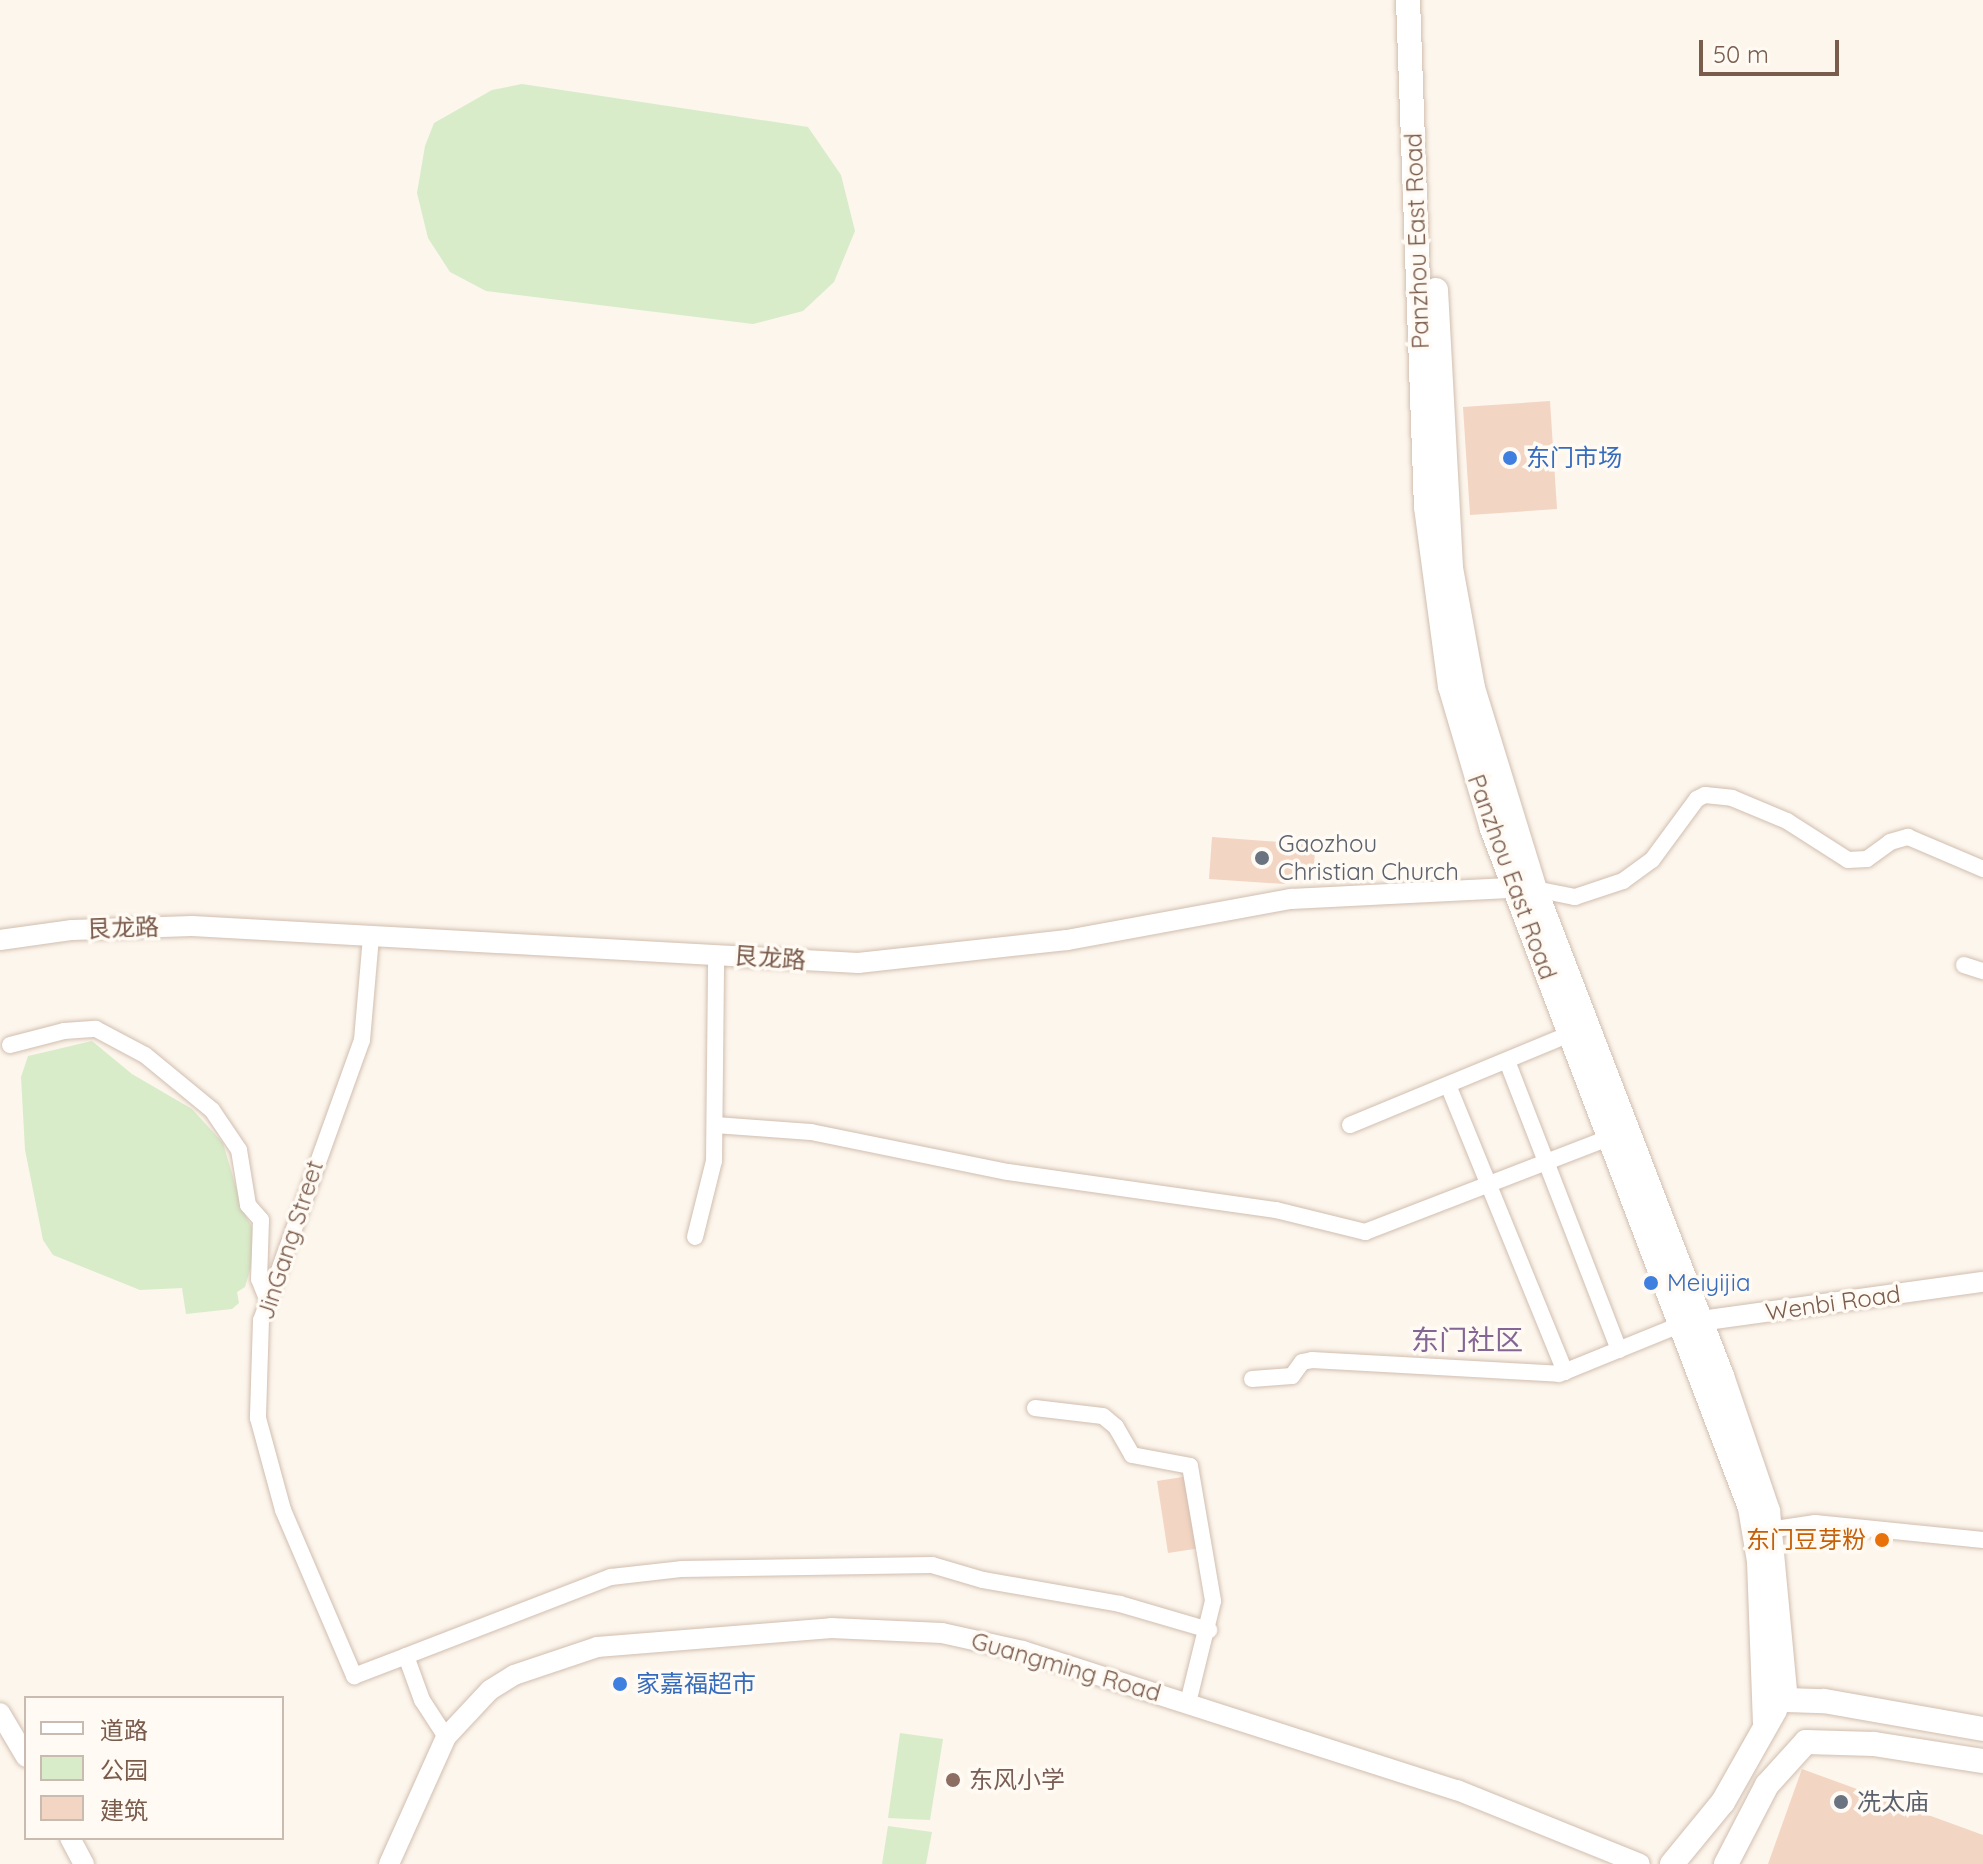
<!DOCTYPE html>
<meta charset="utf-8">
<style>
body{margin:0}
#map{position:relative;width:1983px;height:1864px;overflow:hidden;background:#fdf6ec;font-family:Quicksand,"Noto Sans SC",sans-serif}
div>[style]{position:absolute}
[style*='--x']{left:calc(var(--x)*1px);top:calc(var(--y)*1px);width:calc(var(--w)*1px);rotate:calc(var(--a)*1deg)}
.green>*{inset:0;background:#d8ecc9}
.building>*{inset:0;background:#f3d5c3}
.roads{filter:drop-shadow(0 0 2px #d1beb0) drop-shadow(0 0 2px #d1beb0)}
.minor>*{height:16px;margin:-8px;padding:0 8px;transform-origin:8px;border-radius:8px;background:#fff}
.tertiary>*{height:20px;margin:-10px;padding:0 10px;transform-origin:10px;border-radius:10px;background:#fff}
.secondary>*{height:24px;margin:-12px;padding:0 12px;transform-origin:12px;border-radius:12px;background:#fff}
.dots>*{width:22px;height:22px;translate:-50% -50%;box-sizing:border-box;border:4px solid #fffaf3;border-radius:50%}
span{translate:-50% -50%;white-space:nowrap;text-align:center;line-height:1.15;-webkit-text-stroke:7px #fffaf3;paint-order:stroke}
.street-label{font-size:24px;color:#7a5c4d}
.shop-label{font-size:24px;color:#366cbe}
.left{translate:0 -50%;text-align:left}
.worship-label{font-size:24px;color:#5b616d}
.food-label{font-size:24px;color:#c56008}
.right{translate:-100% -50%;text-align:right}
.education-label{font-size:24px;color:#785e54}
.quarter-label{font-size:28px;color:#846695}
.legend{position:absolute;left:24px;top:1696px;width:260px;height:144px;box-sizing:border-box;background:#fffaf3;border:2px solid #cabbb1;margin:0;padding:10px 14px;list-style:none;font-size:24px;color:#7a5c4d}
.legend li{display:flex;align-items:center;gap:16px;height:40px}
.legend b{width:40px;border:2px solid #cabbb1}
.scale{position:absolute;left:1699px;top:40px;width:140px;height:36px;box-sizing:border-box;border:4px solid #7a5c4d;border-top:0;padding-left:10px;font-size:24px;line-height:28px;white-space:nowrap;color:#7a5c4d;-webkit-text-stroke:6px #fffaf3;paint-order:stroke}
</style>
<div id="map">
<div class="green">
<div style="clip-path:polygon(522px 84px,808px 127px,841px 175px,855px 231px,834px 282px,803px 311px,753px 324px,486px 291px,450px 272px,428px 238px,417px 193px,425px 146px,434px 123px,492px 90px)"></div>
<div style="clip-path:polygon(92px 1041px,132px 1074px,192px 1109px,223px 1143px,243px 1211px,259px 1239px,245px 1287px,237px 1292px,239px 1303px,232px 1309px,186px 1314px,182px 1288px,140px 1290px,53px 1255px,43px 1240px,25px 1150px,21px 1077px,28px 1056px)"></div>
<div style="clip-path:polygon(900px 1733px,943px 1739px,930px 1820px,888px 1818px)"></div>
<div style="clip-path:polygon(888px 1826px,932px 1832px,926px 1864px,882px 1864px)"></div>
</div>
<div class="building">
<div style="clip-path:polygon(1550px 401px,1557px 509px,1470px 515px,1463px 407px)"></div>
<div style="clip-path:polygon(1212px 837px,1305px 844px,1304px 852px,1315px 853px,1313px 873px,1285px 878px,1285px 884px,1209px 879px)"></div>
<div style="clip-path:polygon(1189px 1476px,1201px 1548px,1168px 1553px,1157px 1481px)"></div>
<div style="clip-path:polygon(1802px 1769px,1983px 1835px,1983px 1864px,1768px 1864px)"></div>
</div>
<div class="roads">
<div class="minor">
<div style="--x:1535;--y:889;--w:41;--a:11.3"></div>
<div style="--x:1575;--y:897;--w:51;--a:-18.4"></div>
<div style="--x:1623;--y:881;--w:36;--a:-36"></div>
<div style="--x:1652;--y:860;--w:76;--a:-53.6"></div>
<div style="--x:1697;--y:799;--w:9;--a:-27"></div>
<div style="--x:1705;--y:795;--w:27;--a:6"></div>
<div style="--x:1732;--y:798;--w:60;--a:22.7"></div>
<div style="--x:1787;--y:821;--w:72;--a:32.6"></div>
<div style="--x:1848;--y:860;--w:19;--a:-3"></div>
<div style="--x:1867;--y:859;--w:29;--a:-36"></div>
<div style="--x:1890;--y:842;--w:19;--a:-16"></div>
<div style="--x:1908;--y:837;--w:82;--a:23.1"></div>
<div style="--x:371;--y:937;--w:103;--a:95"></div>
<div style="--x:362;--y:1040;--w:298;--a:109.8"></div>
<div style="--x:261;--y:1320;--w:98;--a:91.8"></div>
<div style="--x:258;--y:1418;--w:95;--a:74.8"></div>
<div style="--x:283;--y:1510;--w:181;--a:66.8"></div>
<div style="--x:354;--y:1676;--w:56;--a:-21"></div>
<div style="--x:406;--y:1656;--w:47;--a:70"></div>
<div style="--x:422;--y:1700;--w:44;--a:57"></div>
<div style="--x:1964;--y:965;--w:20;--a:18"></div>
<div style="--x:10;--y:1045;--w:56;--a:-14.5"></div>
<div style="--x:64;--y:1031;--w:32;--a:-4"></div>
<div style="--x:96;--y:1029;--w:55;--a:28"></div>
<div style="--x:145;--y:1055;--w:87;--a:39.4"></div>
<div style="--x:212;--y:1110;--w:48;--a:56"></div>
<div style="--x:239;--y:1150;--w:56;--a:80.7"></div>
<div style="--x:248;--y:1205;--w:20;--a:49"></div>
<div style="--x:261;--y:1220;--w:59;--a:91.9"></div>
<div style="--x:259;--y:1279;--w:22;--a:68"></div>
<div style="--x:1507;--y:1061;--w:310;--a:68.8"></div>
<div style="--x:1448;--y:1085;--w:310;--a:67.8"></div>
<div style="--x:715;--y:1125;--w:96;--a:4.2"></div>
<div style="--x:811;--y:1132;--w:201;--a:11.5"></div>
<div style="--x:1008;--y:1172;--w:271;--a:8.1"></div>
<div style="--x:1276;--y:1210;--w:92;--a:13.9"></div>
<div style="--x:1365;--y:1232;--w:272;--a:-21.1"></div>
<div style="--x:1350;--y:1125;--w:248;--a:-22.5"></div>
<div style="--x:695;--y:1237;--w:78;--a:-76"></div>
<div style="--x:714;--y:1161;--w:207;--a:-89.4"></div>
<div style="--x:1252;--y:1379;--w:40;--a:-4.3"></div>
<div style="--x:1292;--y:1376;--w:17;--a:-54"></div>
<div style="--x:1302;--y:1362;--w:10;--a:-11"></div>
<div style="--x:1312;--y:1360;--w:247;--a:3.2"></div>
<div style="--x:1559;--y:1374;--w:133;--a:-22.1"></div>
<div style="--x:1035;--y:1408;--w:68;--a:6.7"></div>
<div style="--x:1103;--y:1416;--w:17;--a:40"></div>
<div style="--x:1116;--y:1427;--w:32;--a:60"></div>
<div style="--x:1132;--y:1455;--w:59;--a:10.7"></div>
<div style="--x:1190;--y:1466;--w:137;--a:80.3"></div>
<div style="--x:1213;--y:1601;--w:105;--a:103.8"></div>
<div style="--x:1762;--y:1531;--w:54;--a:-8.6"></div>
<div style="--x:1815;--y:1523;--w:169;--a:5.8"></div>
<div style="--x:406;--y:1656;--w:220;--a:-21.1"></div>
<div style="--x:611;--y:1577;--w:70;--a:-6.5"></div>
<div style="--x:681;--y:1569;--w:251;--a:-0.9"></div>
<div style="--x:932;--y:1565;--w:53;--a:16.4"></div>
<div style="--x:983;--y:1580;--w:139;--a:9.9"></div>
<div style="--x:1120;--y:1604;--w:93;--a:16.3"></div>
</div>
<div class="tertiary">
<div style="--x:0;--y:940;--w:73;--a:-7.9"></div>
<div style="--x:72;--y:930;--w:120;--a:-1.9"></div>
<div style="--x:192;--y:926;--w:667;--a:3.18"></div>
<div style="--x:858;--y:963;--w:210;--a:-6.3"></div>
<div style="--x:1067;--y:940;--w:228;--a:-10.4"></div>
<div style="--x:1291;--y:899;--w:233;--a:-2.9"></div>
<div style="--x:1686;--y:1323;--w:300;--a:-7.9"></div>
<div style="--x:0;--y:1713;--w:51;--a:59.4"></div>
<div style="--x:70;--y:1838;--w:30;--a:62"></div>
<div style="--x:389;--y:1864;--w:139;--a:-65.8"></div>
<div style="--x:446;--y:1737;--w:64;--a:-46.9"></div>
<div style="--x:490;--y:1690;--w:28;--a:-32"></div>
<div style="--x:514;--y:1675;--w:88;--a:-18.6"></div>
<div style="--x:597;--y:1647;--w:235;--a:-4.6"></div>
<div style="--x:831;--y:1628;--w:111;--a:2.6"></div>
<div style="--x:942;--y:1633;--w:83;--a:12.5"></div>
<div style="--x:1023;--y:1651;--w:456;--a:17.8"></div>
<div style="--x:1457;--y:1790;--w:197;--a:22"></div>
</div>
<div class="secondary">
<div style="--x:1408;--y:0;--w:507;--a:87.97"></div>
<div style="--x:1426;--y:507;--w:181;--a:82.4"></div>
<div style="--x:1450;--y:686;--w:149;--a:73.6"></div>
<div style="--x:1492;--y:829;--w:726;--a:69.19"></div>
<div style="--x:1750;--y:1508;--w:54;--a:80.4"></div>
<div style="--x:1759;--y:1561;--w:160;--a:87.9"></div>
<div style="--x:1436;--y:290;--w:278;--a:86.9"></div>
<div style="--x:1451;--y:568;--w:122;--a:79.6"></div>
<div style="--x:1473;--y:688;--w:210;--a:72.9"></div>
<div style="--x:1535;--y:889;--w:522;--a:68.99"></div>
<div style="--x:1722;--y:1376;--w:143;--a:71.2"></div>
<div style="--x:1768;--y:1511;--w:190;--a:84.6"></div>
<div style="--x:1786;--y:1700;--w:38;--a:2"></div>
<div style="--x:1824;--y:1701;--w:161;--a:10"></div>
<div style="--x:1672;--y:1864;--w:80;--a:-50.6"></div>
<div style="--x:1723;--y:1802;--w:106;--a:-60.5"></div>
<div style="--x:1726;--y:1864;--w:89;--a:-62.6"></div>
<div style="--x:1767;--y:1785;--w:58;--a:-47.8"></div>
<div style="--x:1806;--y:1742;--w:68;--a:1.7"></div>
<div style="--x:1874;--y:1744;--w:110;--a:8.9"></div>
</div>
</div>
<div class="dots">
<div style="left:1510px;top:458px;background:#3f7fe0"></div>
<div style="left:1262px;top:858px;background:#6b7280"></div>
<div style="left:1651px;top:1283px;background:#3f7fe0"></div>
<div style="left:1882px;top:1540px;background:#e8710a"></div>
<div style="left:620px;top:1684px;background:#3f7fe0"></div>
<div style="left:953px;top:1780px;background:#8d6e63"></div>
<div style="left:1841px;top:1802px;background:#6b7280"></div>
</div>
<div class="street-label">
<span style="left:1417px;top:241px;rotate:-92deg">Panzhou East Road</span>
<span style="left:1512px;top:877px;rotate:70deg">Panzhou East Road</span>
<span style="left:123px;top:928px;rotate:-2deg">艮龙路</span>
<span style="left:770px;top:958px;rotate:4deg">艮龙路</span>
<span style="left:290px;top:1240px;rotate:-72deg">JinGang Street</span>
<span style="left:1833px;top:1303px;rotate:-8deg">Wenbi Road</span>
<span style="left:1066px;top:1667px;rotate:16deg">Guangming Road</span>
</div>
<div class="shop-label">
<span class="left" style="left:1526px;top:458px">东门市场</span>
<span class="left" style="left:1667px;top:1283px">Meiyijia</span>
<span class="left" style="left:636px;top:1684px">家嘉福超市</span>
</div>
<div class="worship-label">
<span class="left" style="left:1278px;top:858px">Gaozhou<br>Christian Church</span>
<span class="left" style="left:1857px;top:1802px">冼太庙</span>
</div>
<div class="food-label">
<span class="right" style="left:1866px;top:1540px">东门豆芽粉</span>
</div>
<div class="education-label">
<span class="left" style="left:969px;top:1780px">东风小学</span>
</div>
<div class="quarter-label">
<span style="left:1467px;top:1340px">东门社区</span>
</div>
<ul class="legend">
<li><b style="height:10px;background:#fff"></b>道路</li>
<li><b style="height:22px;background:#d8ecc9"></b>公园</li>
<li><b style="height:22px;background:#f3d5c3"></b>建筑</li>
</ul>
<div class="scale">50 m</div>
</div>
